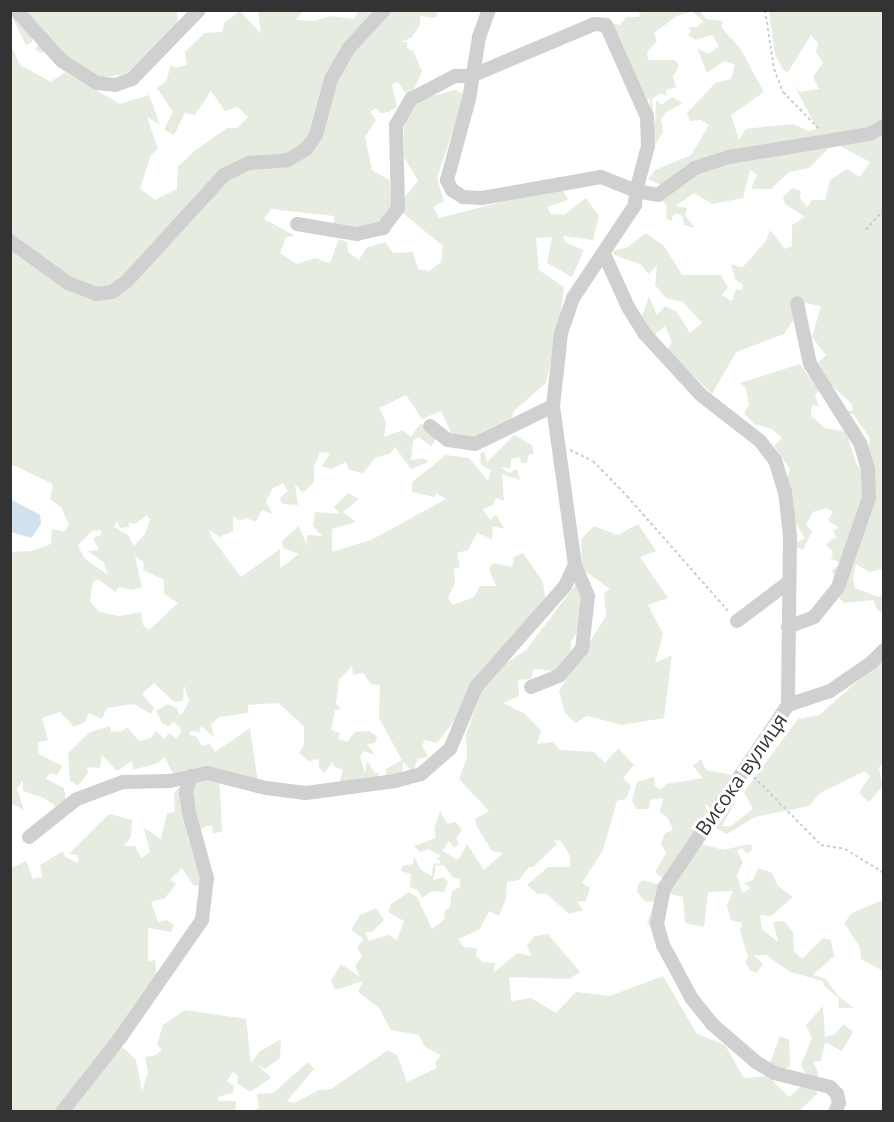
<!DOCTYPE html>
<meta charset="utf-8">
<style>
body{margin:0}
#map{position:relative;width:894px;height:1122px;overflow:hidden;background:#fff;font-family:"Open Sans",sans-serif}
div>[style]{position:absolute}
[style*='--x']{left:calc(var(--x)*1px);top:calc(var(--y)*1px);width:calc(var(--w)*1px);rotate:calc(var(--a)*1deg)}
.green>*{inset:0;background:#e6ecdf}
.water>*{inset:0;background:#cfe2ee}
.path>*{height:2px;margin-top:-1px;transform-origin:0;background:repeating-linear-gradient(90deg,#cdcdcd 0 3px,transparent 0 6px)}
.minor>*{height:14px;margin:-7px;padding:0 7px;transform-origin:7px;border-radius:7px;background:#d0d0d0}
span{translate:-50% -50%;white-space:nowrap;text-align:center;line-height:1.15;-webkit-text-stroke:6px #fff;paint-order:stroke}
.street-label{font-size:20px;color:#333}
.frame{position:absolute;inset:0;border:12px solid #333;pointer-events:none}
</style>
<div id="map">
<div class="green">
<div style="clip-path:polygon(177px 10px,178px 24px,126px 74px,97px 78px,51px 51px,41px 53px,35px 49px,41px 41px,33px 28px,32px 42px,26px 45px,13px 19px,22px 11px)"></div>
<div style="clip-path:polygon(evenodd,240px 11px,261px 34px,258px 11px,303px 11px,296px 20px,314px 21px,330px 16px,354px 19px,358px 11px,437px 12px,436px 18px,420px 16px,420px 25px,411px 38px,400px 42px,407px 42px,407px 48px,413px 51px,422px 71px,412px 94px,406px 94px,398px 82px,392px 84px,397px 107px,389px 112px,380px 113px,376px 108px,370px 112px,376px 120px,365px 137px,372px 170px,389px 180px,393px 208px,373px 230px,334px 230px,334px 216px,271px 209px,264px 219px,295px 236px,286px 237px,280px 253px,297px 264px,315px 258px,330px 263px,339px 239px,347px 242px,348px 252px,359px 260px,366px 248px,385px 242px,393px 253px,413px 252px,418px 269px,429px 271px,441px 262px,443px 246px,404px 214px,404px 198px,418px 181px,404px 157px,404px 126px,411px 108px,428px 97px,456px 90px,465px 95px,437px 178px,444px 201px,433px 207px,439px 218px,562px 187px,568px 200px,547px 207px,551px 214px,564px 215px,586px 198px,599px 216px,593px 240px,563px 236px,566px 243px,584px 250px,572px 277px,547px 263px,552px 237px,536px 238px,539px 270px,564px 287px,559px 327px,546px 383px,514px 411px,508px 426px,469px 441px,453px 437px,441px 411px,422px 419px,406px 395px,379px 408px,386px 422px,384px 437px,403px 430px,411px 437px,420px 424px,426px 425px,436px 435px,435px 441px,431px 446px,418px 437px,413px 441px,411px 460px,423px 458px,428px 462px,411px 469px,395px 447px,390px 454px,376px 457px,363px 473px,349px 470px,346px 462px,331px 469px,322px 466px,330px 453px,320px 452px,314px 467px,314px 482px,303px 493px,295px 484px,298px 505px,282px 504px,280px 498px,288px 491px,283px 483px,273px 488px,266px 502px,273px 514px,262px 510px,256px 522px,246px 518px,240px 521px,233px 516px,233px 531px,220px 537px,209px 530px,212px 538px,241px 577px,280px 549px,280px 568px,299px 554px,283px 548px,282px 541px,299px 526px,307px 546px,307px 535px,322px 536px,313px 526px,315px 512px,340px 514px,334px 507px,348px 493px,359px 499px,343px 512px,356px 522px,332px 529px,332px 552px,371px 540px,446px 499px,436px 493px,435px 497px,412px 492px,412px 482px,446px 455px,469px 458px,488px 481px,491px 470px,481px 465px,480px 454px,484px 451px,487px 462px,514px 435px,532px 445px,534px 454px,529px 454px,527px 463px,521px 463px,520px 457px,511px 459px,511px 468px,499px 467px,509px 473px,517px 469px,520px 480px,502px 474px,504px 501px,496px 498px,493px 505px,483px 509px,490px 520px,496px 515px,505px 529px,493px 526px,492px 539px,477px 533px,468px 550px,457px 553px,460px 567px,454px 569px,455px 583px,448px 598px,453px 605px,474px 597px,480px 586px,496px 586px,489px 569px,493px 563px,512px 567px,514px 557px,523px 553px,543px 582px,546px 604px,437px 743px,425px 740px,422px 745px,428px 757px,418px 759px,412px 773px,403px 761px,402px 775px,387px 779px,386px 769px,402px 760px,379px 718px,380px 685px,371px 684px,363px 673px,353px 675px,352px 666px,339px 680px,336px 704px,341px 709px,335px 710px,331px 730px,340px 733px,338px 739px,347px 742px,355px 732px,369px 731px,377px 736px,375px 743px,367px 744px,375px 755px,364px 751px,360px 757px,365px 773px,367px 761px,375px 773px,380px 773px,373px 781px,339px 784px,343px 770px,333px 766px,334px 761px,324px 773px,319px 767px,319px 759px,309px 761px,299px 753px,304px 744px,304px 726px,278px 703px,248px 705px,248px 713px,219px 717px,211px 725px,214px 737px,201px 726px,199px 732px,190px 731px,189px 735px,196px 736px,202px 746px,210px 744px,215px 752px,250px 728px,258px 783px,219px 773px,222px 831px,213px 834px,212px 826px,207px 826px,187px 837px,207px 878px,202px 886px,193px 885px,182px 868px,170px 880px,176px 884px,165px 898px,151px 902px,158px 922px,166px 920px,174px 925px,171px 932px,148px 928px,148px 961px,155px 960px,157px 981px,108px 1043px,125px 1049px,136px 1060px,142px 1091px,148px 1073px,145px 1057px,156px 1055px,162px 1050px,157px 1044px,163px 1025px,185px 1010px,246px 1019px,251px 1063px,259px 1052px,281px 1039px,280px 1058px,265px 1069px,257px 1064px,271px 1078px,250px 1092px,237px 1083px,238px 1076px,233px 1072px,227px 1081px,234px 1086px,233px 1093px,218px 1097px,219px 1101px,236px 1101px,235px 1111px,11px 1111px,11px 868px,26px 861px,33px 879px,42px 877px,40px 865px,63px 851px,65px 857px,78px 863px,78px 855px,69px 854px,109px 814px,132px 820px,131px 837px,124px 846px,135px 846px,141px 858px,150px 852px,144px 828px,161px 839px,167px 813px,175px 812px,174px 793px,191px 774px,174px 775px,164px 757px,158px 763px,133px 770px,132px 761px,117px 771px,102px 755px,100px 768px,87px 767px,88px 773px,78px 786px,70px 781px,68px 753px,90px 732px,110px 726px,111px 732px,123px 731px,127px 727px,139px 741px,151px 738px,156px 731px,164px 739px,169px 733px,176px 738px,181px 733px,181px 728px,174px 722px,168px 726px,162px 723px,156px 711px,168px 704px,177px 708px,179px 715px,183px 713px,189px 701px,184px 685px,183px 701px,174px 702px,154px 683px,142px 694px,154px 708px,151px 714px,134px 704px,107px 708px,102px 719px,89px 713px,85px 722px,74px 727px,60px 712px,42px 718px,48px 740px,38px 742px,39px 754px,62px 766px,57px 775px,50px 773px,46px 779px,64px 788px,66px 800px,62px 811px,44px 798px,23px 791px,23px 780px,17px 789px,24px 810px,11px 803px,11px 552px,31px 551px,51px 544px,52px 529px,64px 532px,69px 525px,61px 507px,50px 499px,53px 484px,11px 464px,10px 43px,20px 65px,51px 82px,65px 72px,120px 104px,149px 95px,160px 125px,147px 117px,158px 149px,151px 155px,140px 189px,155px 200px,177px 189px,178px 166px,197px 149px,227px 128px,237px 128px,248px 117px,237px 107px,225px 111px,211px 91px,195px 115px,185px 113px,174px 135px,164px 130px,173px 112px,157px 88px,166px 82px,171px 65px,176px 68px,187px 65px,185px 52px,204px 33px,222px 32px,225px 22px,240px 11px,147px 515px,150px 520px,145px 534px,134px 546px,128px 535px,114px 527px,117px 521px,120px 528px,129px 527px,129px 523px,135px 524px,147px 515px,240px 11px,101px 530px,101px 535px,93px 538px,99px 550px,88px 551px,104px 563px,108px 575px,84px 558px,78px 545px,92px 531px,101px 530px,240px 11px,135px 556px,144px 563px,143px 570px,164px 580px,164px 594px,178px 603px,149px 630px,143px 625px,141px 612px,119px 616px,100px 612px,90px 602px,93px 581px,99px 580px,115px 592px,119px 587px,132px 590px,142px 587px,135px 556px)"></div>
<div style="clip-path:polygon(636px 11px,700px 11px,706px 19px,723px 21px,721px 27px,740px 48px,764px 92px,731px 115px,739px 140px,746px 129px,753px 128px,793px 124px,809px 131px,817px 129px,793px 83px,799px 92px,819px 89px,813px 77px,823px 63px,816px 52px,818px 43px,811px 35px,788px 72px,784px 71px,775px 55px,769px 11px,883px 11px,883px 569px,869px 572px,856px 564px,853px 579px,855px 588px,879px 597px,883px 594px,883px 613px,876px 608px,874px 600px,844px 603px,840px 599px,832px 570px,842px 563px,831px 559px,833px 551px,826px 545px,833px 538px,837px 540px,833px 530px,839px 528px,828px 520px,833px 512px,826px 508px,813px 512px,806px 525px,812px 531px,803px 550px,796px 547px,796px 543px,805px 538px,793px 520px,787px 479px,790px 469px,774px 446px,782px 438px,772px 429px,754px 424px,744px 413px,749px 405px,746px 388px,740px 383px,800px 364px,819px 391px,815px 395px,819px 407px,812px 405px,811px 416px,825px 428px,846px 432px,857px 465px,864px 474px,870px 438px,853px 414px,844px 413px,853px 410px,851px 403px,828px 382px,818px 363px,826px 355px,812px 337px,821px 306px,805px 303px,784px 334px,736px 352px,712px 394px,667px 350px,672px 342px,665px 326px,655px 334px,658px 343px,642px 316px,649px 296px,657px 315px,665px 306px,677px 312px,690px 333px,702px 323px,683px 302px,666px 298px,655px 285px,657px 265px,649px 274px,640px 264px,614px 255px,613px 251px,628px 247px,646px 233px,664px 246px,682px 275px,721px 275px,728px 287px,722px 295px,732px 301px,736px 289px,742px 290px,743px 285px,735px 279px,731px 264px,742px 268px,766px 241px,770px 230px,785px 249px,792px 246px,792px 225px,805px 217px,785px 204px,783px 197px,792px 188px,801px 191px,800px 198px,807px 207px,812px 200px,825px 200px,830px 180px,847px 169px,860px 177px,870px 162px,840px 146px,829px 148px,809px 168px,789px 172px,771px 189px,751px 189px,757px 175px,750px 170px,743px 198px,712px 204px,694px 193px,676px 206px,687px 208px,685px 215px,695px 228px,684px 225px,682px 215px,674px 214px,671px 221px,666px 218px,667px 206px,661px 199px,663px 186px,648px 179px,655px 170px,691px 155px,709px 125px,701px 120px,690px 121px,687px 113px,715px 83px,731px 79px,735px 65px,724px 61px,707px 73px,697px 48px,709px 54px,719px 46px,712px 35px,696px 40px,688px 35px,691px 31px,688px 27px,697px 27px,703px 21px,692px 11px,677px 16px,654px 33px,657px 41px,647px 52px,648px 60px,675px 60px,679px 66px,673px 77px,676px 87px,666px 90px,667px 96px,661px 93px,652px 99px,655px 127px,656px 100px,662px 105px,672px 97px,683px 103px,666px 112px,661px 120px,663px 132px,656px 143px,651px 143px,650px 99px,643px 100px,611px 23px,620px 25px,626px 17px,638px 17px,641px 14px)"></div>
<div style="clip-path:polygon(638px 524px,656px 551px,640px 557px,668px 598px,648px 605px,663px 634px,655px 663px,672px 655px,664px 718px,622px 725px,587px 716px,576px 723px,565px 713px,559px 691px,606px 616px,604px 593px,610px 589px,582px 569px,581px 539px,594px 526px,618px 535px)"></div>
<div style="clip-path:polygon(576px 584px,582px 594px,579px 629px,571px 642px,571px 658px,557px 671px,534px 669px,531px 679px,518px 680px,519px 696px,503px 703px,525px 714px,541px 730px,537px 744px,553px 742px,560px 750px,594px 752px,605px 763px,618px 748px,634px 765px,623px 778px,631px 786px,626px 799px,617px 801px,603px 850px,582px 883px,590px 888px,586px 901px,577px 902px,583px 910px,569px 914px,547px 894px,538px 894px,527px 885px,548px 867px,570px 867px,570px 856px,561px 841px,554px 840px,557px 844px,533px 867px,529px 867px,519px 880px,507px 882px,506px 899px,499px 916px,489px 911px,480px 929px,458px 939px,464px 947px,477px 948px,476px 956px,483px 962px,495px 963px,494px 972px,518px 953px,531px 956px,527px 945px,535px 936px,548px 934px,580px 972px,569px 979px,509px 977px,511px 1001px,531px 998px,556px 1013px,576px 992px,610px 996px,663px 976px,697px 1034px,725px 1045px,744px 1078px,768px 1076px,789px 1097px,802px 1085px,806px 1074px,801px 1065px,812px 1038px,806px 1025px,823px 1006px,825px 1037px,834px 1035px,844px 1024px,853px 1032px,842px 1051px,825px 1042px,821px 1061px,813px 1062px,818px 1072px,817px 1094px,798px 1112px,247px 1112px,259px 1108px,257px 1094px,273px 1093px,308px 1062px,314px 1069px,287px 1101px,294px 1103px,319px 1090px,331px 1089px,388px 1050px,397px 1055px,407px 1082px,437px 1068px,435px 1062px,441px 1055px,425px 1047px,419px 1035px,391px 1030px,379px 1008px,358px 992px,363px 981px,335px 990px,331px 981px,341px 964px,360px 977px,355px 966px,362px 956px,357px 947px,364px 939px,351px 930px,360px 915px,376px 908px,384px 920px,372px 932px,365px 932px,369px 941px,388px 935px,397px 940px,404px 921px,388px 912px,391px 904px,409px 892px,417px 897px,432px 929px,445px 919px,444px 912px,450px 907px,452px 891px,460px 887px,460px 879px,452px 877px,444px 865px,434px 866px,436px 869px,433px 880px,444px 877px,448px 882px,444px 892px,432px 891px,422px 898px,418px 890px,410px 887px,411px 874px,401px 871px,402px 866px,413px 864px,414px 856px,421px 870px,432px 876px,433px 863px,439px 864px,441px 861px,436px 859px,441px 856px,428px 849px,420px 852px,414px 846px,436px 838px,434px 829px,440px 811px,447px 824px,456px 822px,462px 830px,456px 838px,459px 844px,454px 848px,449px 841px,442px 851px,458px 860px,467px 844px,484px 870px,503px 853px,492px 851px,477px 827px,475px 819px,489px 811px,459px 779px,467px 757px,466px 735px,483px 686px,496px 670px,526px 650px)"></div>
<div style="clip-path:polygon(883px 659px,884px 761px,879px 768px,883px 786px,869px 802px,859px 793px,870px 776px,865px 771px,820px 793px,809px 806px,755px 817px,727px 834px,714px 827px,738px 797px,722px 826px,731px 826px,753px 809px,744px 792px,798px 719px,819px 715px)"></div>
<div style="clip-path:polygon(701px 759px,706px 770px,738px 776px,702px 844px,723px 850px,750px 844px,753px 849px,747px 854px,742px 848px,737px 851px,743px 862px,737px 875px,742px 893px,751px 888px,744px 883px,753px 880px,758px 868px,772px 873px,778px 886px,793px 897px,771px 916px,760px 915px,762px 929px,778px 942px,773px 922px,784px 921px,793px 932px,794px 951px,802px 959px,823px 938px,831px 940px,834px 956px,813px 975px,826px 979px,838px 996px,854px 1008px,839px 1008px,839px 998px,824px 986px,823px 981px,790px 972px,766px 955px,754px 955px,763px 964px,757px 973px,750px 970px,745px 962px,748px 957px,740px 931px,742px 923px,731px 920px,727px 905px,733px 891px,708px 892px,704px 927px,685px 923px,683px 897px,664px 892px,657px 927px,647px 924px,654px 902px,645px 901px,637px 892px,638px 885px,642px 880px,661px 885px,662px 878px,655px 872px,666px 853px,661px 843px,665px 833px,673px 830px,668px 818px,660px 812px,663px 798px,650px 800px,649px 809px,636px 809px,632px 800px,637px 782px,654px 777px,655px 786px,660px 790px,666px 784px,703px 778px,693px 766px)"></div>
<div style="clip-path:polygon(883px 900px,883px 971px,861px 959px,860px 947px,844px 923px,852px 913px)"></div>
<div style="clip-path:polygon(780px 1036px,789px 1040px,790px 1067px,779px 1071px,770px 1063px)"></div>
</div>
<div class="water">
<div style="clip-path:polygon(10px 499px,40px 515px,41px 524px,31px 538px,11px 532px)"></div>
</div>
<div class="path">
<div style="--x:765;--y:10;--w:60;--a:81.3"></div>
<div style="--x:774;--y:69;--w:25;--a:69"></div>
<div style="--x:783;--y:92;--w:54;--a:45.7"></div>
<div style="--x:866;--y:230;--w:28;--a:-49"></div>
<div style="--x:570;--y:450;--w:25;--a:26"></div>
<div style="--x:593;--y:461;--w:49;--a:45.8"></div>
<div style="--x:627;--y:496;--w:154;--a:48.7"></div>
<div style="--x:754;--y:777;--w:95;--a:45.4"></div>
<div style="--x:821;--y:845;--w:24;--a:9"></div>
<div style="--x:845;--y:849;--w:46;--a:31.6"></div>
</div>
<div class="minor">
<div style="--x:16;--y:10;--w:69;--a:48"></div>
<div style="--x:62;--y:61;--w:41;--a:32.2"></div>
<div style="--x:97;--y:83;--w:18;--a:6"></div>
<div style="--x:115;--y:85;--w:18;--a:-19"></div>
<div style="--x:132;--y:79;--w:96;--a:-45.8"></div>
<div style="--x:297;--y:224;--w:61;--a:9.5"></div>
<div style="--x:357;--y:234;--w:27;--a:-13"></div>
<div style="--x:383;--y:228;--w:25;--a:-53"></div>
<div style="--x:398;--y:208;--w:83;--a:-91.4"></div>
<div style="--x:396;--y:125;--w:30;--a:-60"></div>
<div style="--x:411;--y:99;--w:50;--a:-27.6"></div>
<div style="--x:455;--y:76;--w:16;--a:0"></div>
<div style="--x:471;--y:76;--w:134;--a:-22.8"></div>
<div style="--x:595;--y:24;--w:11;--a:5"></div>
<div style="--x:606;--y:25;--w:101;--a:66"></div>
<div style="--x:647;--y:117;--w:29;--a:88"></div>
<div style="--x:648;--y:146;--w:47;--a:104.9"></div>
<div style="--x:636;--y:191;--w:22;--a:10"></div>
<div style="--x:658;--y:195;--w:46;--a:-36.1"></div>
<div style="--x:695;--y:168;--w:36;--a:-18"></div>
<div style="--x:729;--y:157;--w:143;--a:-9.3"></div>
<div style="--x:870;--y:134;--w:16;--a:-30"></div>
<div style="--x:10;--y:241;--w:72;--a:35.9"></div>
<div style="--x:68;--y:283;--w:30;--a:21"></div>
<div style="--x:96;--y:294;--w:16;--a:-7"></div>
<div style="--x:112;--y:292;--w:19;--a:-36"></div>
<div style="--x:127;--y:281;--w:144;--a:-47.5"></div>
<div style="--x:224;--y:175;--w:28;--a:-26"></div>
<div style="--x:249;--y:163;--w:39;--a:-4"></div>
<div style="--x:288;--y:160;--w:21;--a:-31"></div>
<div style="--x:306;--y:149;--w:17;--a:-54"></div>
<div style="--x:316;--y:135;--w:58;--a:-75"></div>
<div style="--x:331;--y:79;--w:34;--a:-60"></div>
<div style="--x:348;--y:49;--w:53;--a:-47.3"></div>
<div style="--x:605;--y:256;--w:56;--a:65.7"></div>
<div style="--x:628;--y:307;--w:31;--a:58"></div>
<div style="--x:644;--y:333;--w:84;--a:47.4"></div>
<div style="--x:701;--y:395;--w:75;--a:37.9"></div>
<div style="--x:760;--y:441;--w:24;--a:52"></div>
<div style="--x:775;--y:460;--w:34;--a:73"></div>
<div style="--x:785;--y:492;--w:44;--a:83.5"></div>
<div style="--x:790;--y:536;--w:169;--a:90.7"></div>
<div style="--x:788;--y:705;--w:221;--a:124.1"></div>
<div style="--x:664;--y:888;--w:37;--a:101"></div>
<div style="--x:657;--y:924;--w:22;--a:74"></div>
<div style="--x:663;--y:945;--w:61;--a:61.8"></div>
<div style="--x:692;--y:999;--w:32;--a:51"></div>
<div style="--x:712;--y:1024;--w:58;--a:40.8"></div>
<div style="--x:756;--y:1062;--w:21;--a:31"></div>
<div style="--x:774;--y:1073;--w:58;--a:14"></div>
<div style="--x:830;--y:1087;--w:10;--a:45"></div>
<div style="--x:837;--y:1094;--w:9;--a:77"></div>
<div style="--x:839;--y:1103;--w:10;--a:114"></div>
<div style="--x:430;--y:426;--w:23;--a:38"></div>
<div style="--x:448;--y:440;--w:27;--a:8"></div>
<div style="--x:475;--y:444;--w:87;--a:-26"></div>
<div style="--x:737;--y:621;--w:65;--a:-36.9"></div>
<div style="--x:788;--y:627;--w:28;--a:-21"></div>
<div style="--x:814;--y:617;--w:38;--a:-51"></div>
<div style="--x:838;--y:587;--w:94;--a:-70.8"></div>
<div style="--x:869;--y:498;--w:29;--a:-92"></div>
<div style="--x:868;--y:469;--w:27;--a:-107"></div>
<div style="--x:860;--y:443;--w:93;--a:-122.3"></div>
<div style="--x:810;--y:364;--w:62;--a:-102"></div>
<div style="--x:531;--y:687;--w:31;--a:-22"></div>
<div style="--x:560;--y:675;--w:34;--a:-50"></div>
<div style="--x:582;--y:649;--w:53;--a:-83.5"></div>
<div style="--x:588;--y:596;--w:34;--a:-113"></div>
<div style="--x:788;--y:705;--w:44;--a:-18.4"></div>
<div style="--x:830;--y:691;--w:50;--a:-34.3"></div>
<div style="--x:871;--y:663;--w:18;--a:-45"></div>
<div style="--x:29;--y:837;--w:61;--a:-38.4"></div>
<div style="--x:77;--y:799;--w:49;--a:-20.3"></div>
<div style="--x:123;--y:782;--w:47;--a:-1.2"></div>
<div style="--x:170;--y:781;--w:38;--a:-12"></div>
<div style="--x:207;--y:773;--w:61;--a:14.3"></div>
<div style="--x:266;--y:788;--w:40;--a:7.1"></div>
<div style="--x:306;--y:793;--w:90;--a:-7.7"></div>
<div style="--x:395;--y:781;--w:27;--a:-15"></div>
<div style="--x:421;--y:774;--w:38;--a:-41"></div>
<div style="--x:450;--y:749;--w:67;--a:-67.2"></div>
<div style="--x:476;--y:687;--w:135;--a:-48.6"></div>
<div style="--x:565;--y:586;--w:23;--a:-65"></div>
<div style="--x:575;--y:565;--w:161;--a:-97.9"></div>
<div style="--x:553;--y:406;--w:73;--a:-83.7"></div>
<div style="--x:561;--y:333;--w:37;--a:-71"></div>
<div style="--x:573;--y:298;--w:112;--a:-56.3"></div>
<div style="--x:635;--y:205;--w:14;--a:-86"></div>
<div style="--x:636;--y:191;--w:38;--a:-158"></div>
<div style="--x:601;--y:177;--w:121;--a:170"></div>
<div style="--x:482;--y:198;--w:19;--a:-177"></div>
<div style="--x:463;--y:197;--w:13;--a:-148"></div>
<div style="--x:452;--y:190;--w:11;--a:-117"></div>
<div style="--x:447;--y:180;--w:84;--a:-74.8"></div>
<div style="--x:469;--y:99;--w:63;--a:-80.8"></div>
<div style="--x:479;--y:37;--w:29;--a:-70"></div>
<div style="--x:62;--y:1112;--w:94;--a:-51.9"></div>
<div style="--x:120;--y:1038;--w:144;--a:-55.2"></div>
<div style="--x:202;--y:920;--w:42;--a:-83.2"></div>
<div style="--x:207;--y:878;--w:67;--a:-105.5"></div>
<div style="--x:189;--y:813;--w:21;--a:-98"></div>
<div style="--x:186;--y:792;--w:17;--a:-73"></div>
</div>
<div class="street-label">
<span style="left:741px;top:774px;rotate:-55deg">Висока вулиця</span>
</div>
<div class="frame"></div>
</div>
